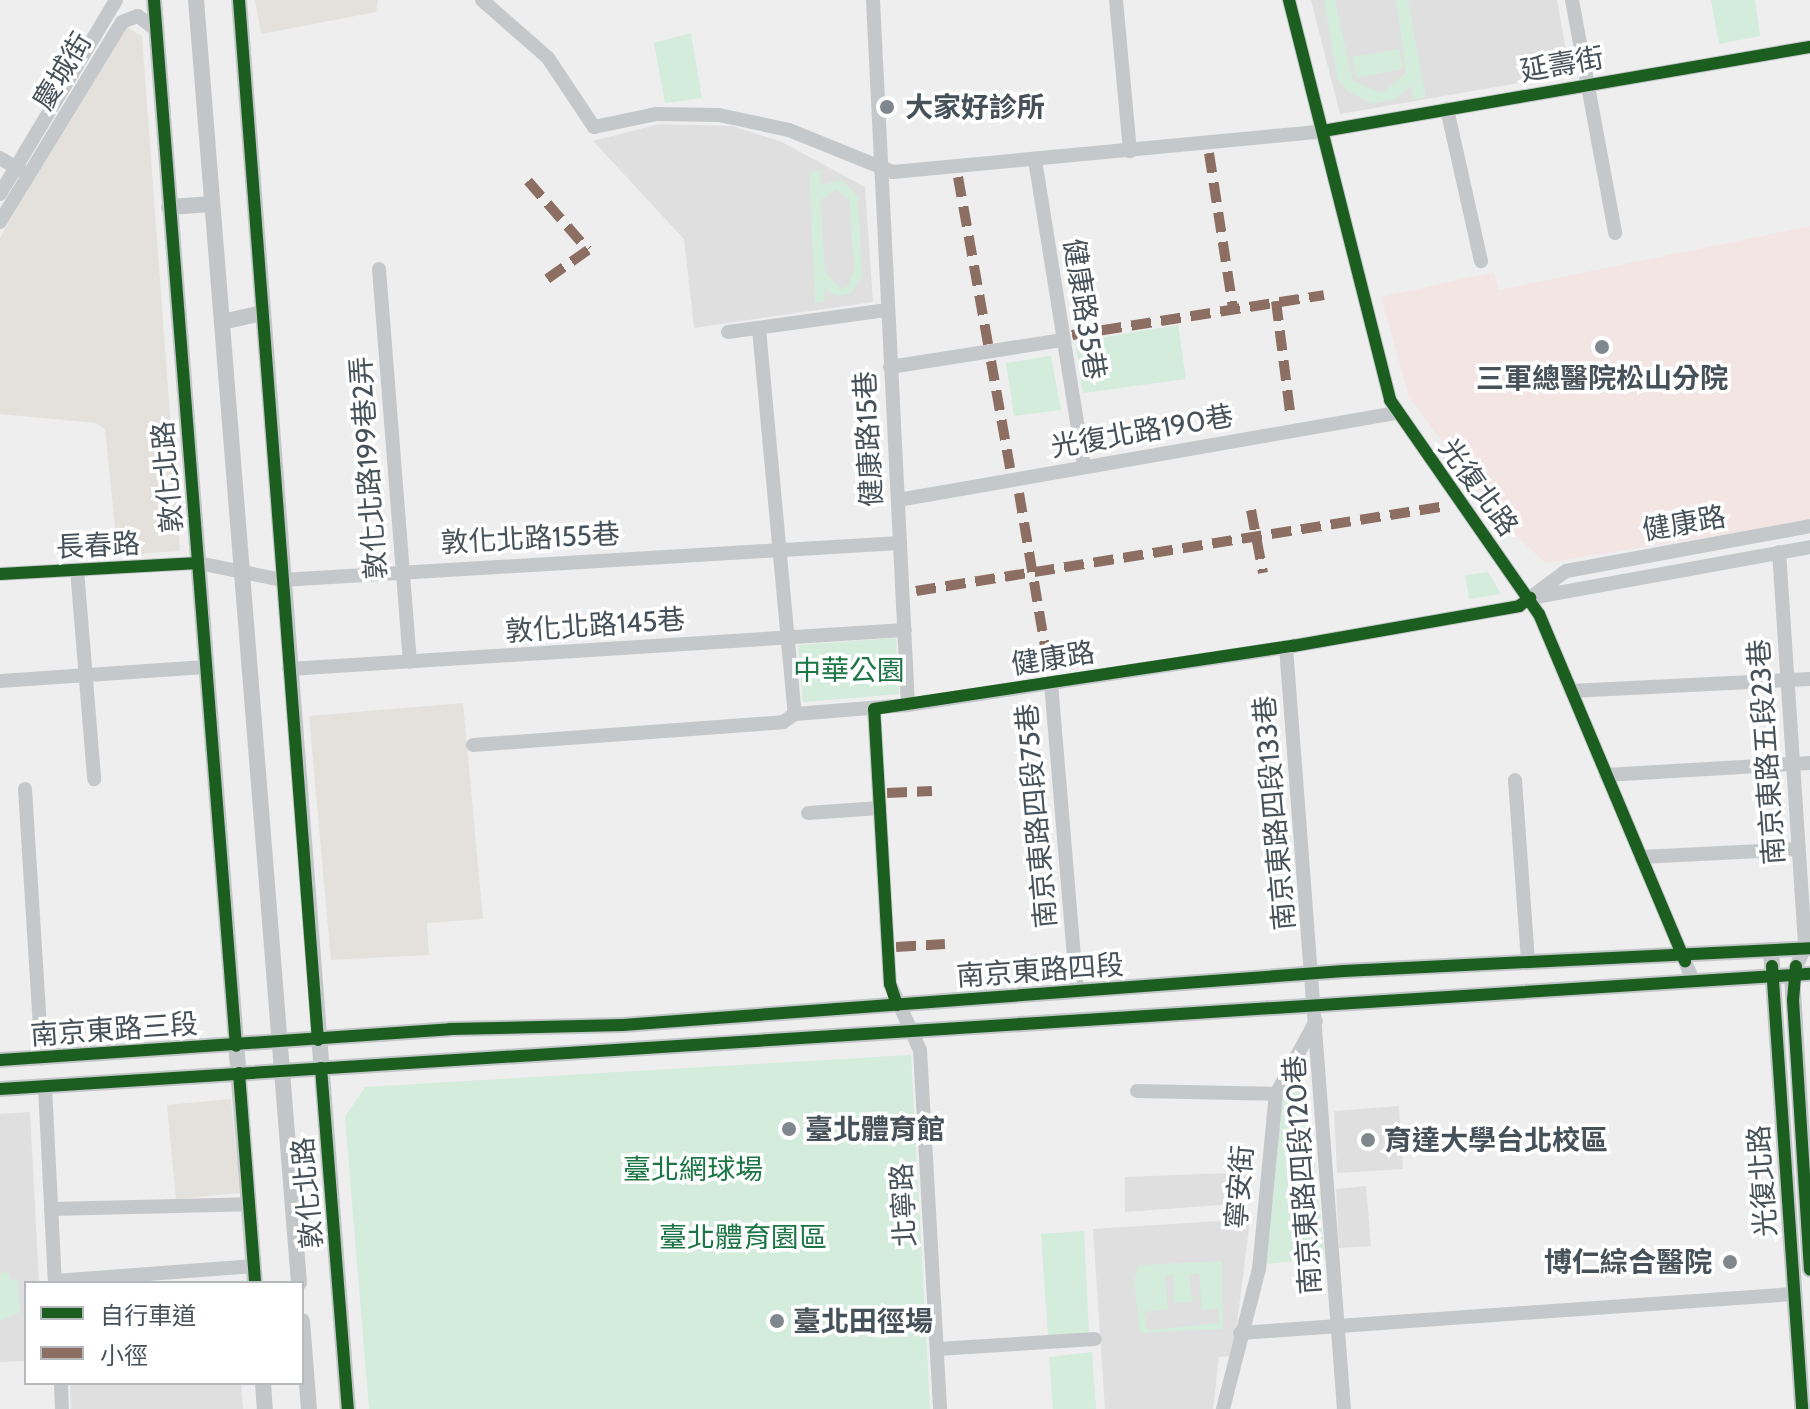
<!DOCTYPE html>
<meta charset="utf-8">
<style>
body{margin:0}
#map{position:relative;width:1810px;height:1409px;overflow:hidden;background:#eee;font-family:Cabin,"Noto Sans TC",sans-serif}
div>[style]{position:absolute}
[style*='--x']{left:calc(var(--x)*1px);top:calc(var(--y)*1px);width:calc(var(--w)*1px);rotate:calc(var(--a)*1deg)}
.commercial>*{inset:0;background:#e4e1dc}
.education>*{inset:0;background:#e0dfdf}
.medical>*{inset:0;background:#f4e5e5}
.green>*{inset:0;background:#d3ecdc}
.minor>*{height:14px;margin:-7px;padding:0 7px;transform-origin:7px;border-radius:7px;background:#c5c8ca}
.major>*{height:16px;margin:-8px;padding:0 8px;transform-origin:8px;border-radius:8px;background:#c3c6c9}
.quiet>*{height:10px;margin-top:-5px;transform-origin:0;background:repeating-linear-gradient(90deg,#8d6e63 0 20px,transparent 0 30px)}
.cycleway>*{height:12px;margin:-6px;padding:0 6px;transform-origin:6px;border-radius:6px;background:#1b5e20}
.dots>*{width:22px;height:22px;translate:-50% -50%;box-sizing:border-box;border:4px solid #fff;border-radius:50%}
span{translate:-50% -50%;white-space:nowrap;text-align:center;line-height:1.15;-webkit-text-stroke:7px #fff;paint-order:stroke}
.street-label{font-size:28px;color:#465159}
.poi-label{font-size:28px;color:#465159;font-weight:700}
.left{translate:0 -50%;text-align:left}
.right{translate:-100% -50%;text-align:right}
.park-label{font-size:28px;color:#1c7544}
.legend{position:absolute;left:24px;top:1281px;width:280px;height:104px;box-sizing:border-box;background:#fff;border:2px solid #b5b9bd;margin:0;padding:10px 14px;list-style:none;font-size:24px;color:#465159}
.legend li{display:flex;align-items:center;gap:16px;height:40px}
.legend b{width:40px;border:2px solid #b5b9bd}
</style>
<div id="map">
<div class="commercial">
<div style="clip-path:polygon(255px 0,378px 0,376px 12px,261px 34px)"></div>
<div style="clip-path:polygon(125px 26px,142px 36px,180px 551px,118px 555px,105px 429px,96px 423px,0 414px,0 238px)"></div>
<div style="clip-path:polygon(463px 703px,483px 919px,427px 923px,429px 955px,331px 960px,309px 716px)"></div>
<div style="clip-path:polygon(231px 1099px,240px 1193px,176px 1199px,167px 1105px)"></div>
</div>
<div class="education">
<div style="clip-path:polygon(1311px 0,1557px 0,1570px 74px,1340px 114px)"></div>
<div style="clip-path:polygon(659px 124px,732px 126px,782px 142px,865px 187px,873px 302px,694px 328px,684px 239px,593px 141px)"></div>
<div style="clip-path:polygon(1399px 1106px,1403px 1169px,1337px 1173px,1334px 1111px)"></div>
<div style="clip-path:polygon(30px 1112px,39px 1283px,26px 1283px,26px 1361px,0 1362px,0 1114px)"></div>
<div style="clip-path:polygon(1255px 1172px,1248px 1203px,1125px 1212px,1125px 1177px)"></div>
<div style="clip-path:polygon(1366px 1186px,1371px 1246px,1339px 1248px,1336px 1189px)"></div>
<div style="clip-path:polygon(1250px 1219px,1233px 1356px,1219px 1357px,1213px 1409px,1105px 1409px,1093px 1229px)"></div>
<div style="clip-path:polygon(70px 1383px,241px 1383px,243px 1409px,71px 1409px)"></div>
</div>
<div class="medical">
<div style="clip-path:polygon(1810px 226px,1810px 520px,1546px 563px,1507px 528px,1409px 397px,1381px 297px,1494px 272px,1499px 290px)"></div>
</div>
<div class="green">
<div style="clip-path:polygon(1324px 0,1335px 0,1353px 81px,1382px 93px,1406px 73px,1396px 0,1408px 0,1426px 97px,1414px 100px,1411px 86px,1395px 99px,1372px 104px,1347px 91px,1337px 79px)"></div>
<div style="clip-path:polygon(1711px 0,1755px 0,1760px 36px,1719px 44px)"></div>
<div style="clip-path:polygon(691px 33px,702px 98px,665px 103px,654px 43px)"></div>
<div style="clip-path:polygon(1399px 49px,1403px 69px,1356px 78px,1352px 57px)"></div>
<div style="clip-path:polygon(evenodd,820px 170px,821px 185px,842px 180px,858px 196px,862px 277px,850px 294px,836px 296px,825px 289px,824px 302px,815px 303px,809px 172px,820px 170px,836px 190px,849px 199px,854px 270px,848px 286px,841px 289px,825px 272px,821px 200px,836px 190px)"></div>
<div style="clip-path:polygon(1178px 325px,1186px 379px,1083px 393px,1075px 342px)"></div>
<div style="clip-path:polygon(1051px 356px,1061px 410px,1014px 416px,1006px 363px)"></div>
<div style="clip-path:polygon(1488px 572px,1501px 594px,1469px 599px,1465px 575px)"></div>
<div style="clip-path:polygon(896px 638px,899px 694px,803px 702px,798px 645px)"></div>
<div style="clip-path:polygon(911px 1055px,930px 1409px,369px 1409px,345px 1117px,365px 1087px)"></div>
<div style="clip-path:polygon(1299px 1065px,1309px 1111px,1325px 1259px,1265px 1264px,1282px 1098px)"></div>
<div style="clip-path:polygon(1084px 1231px,1089px 1332px,1048px 1336px,1041px 1234px)"></div>
<div style="clip-path:polygon(evenodd,1222px 1261px,1223px 1329px,1140px 1333px,1134px 1281px,1139px 1265px,1222px 1261px,1199px 1273px,1202px 1310px,1218px 1308px,1219px 1323px,1148px 1330px,1144px 1312px,1168px 1309px,1165px 1275px,1173px 1275px,1174px 1303px,1192px 1302px,1190px 1274px,1199px 1273px)"></div>
<div style="clip-path:polygon(8px 1272px,10px 1280px,18px 1279px,20px 1312px,0 1321px,0 1273px)"></div>
<div style="clip-path:polygon(1092px 1352px,1096px 1409px,1053px 1409px,1049px 1357px)"></div>
</div>
<div class="minor">
<div style="--x:482;--y:0;--w:88;--a:41.3"></div>
<div style="--x:548;--y:58;--w:83;--a:56.3"></div>
<div style="--x:594;--y:127;--w:63;--a:-11.8"></div>
<div style="--x:656;--y:114;--w:63;--a:0.9"></div>
<div style="--x:719;--y:115;--w:72;--a:12.1"></div>
<div style="--x:789;--y:130;--w:112;--a:22"></div>
<div style="--x:893;--y:172;--w:432;--a:-5.4"></div>
<div style="--x:1323;--y:131;--w:494;--a:-9.8"></div>
<div style="--x:873;--y:0;--w:706;--a:87.16"></div>
<div style="--x:1116;--y:0;--w:152;--a:84.7"></div>
<div style="--x:1289;--y:0;--w:413;--a:75.8"></div>
<div style="--x:1390;--y:400;--w:261;--a:55.2"></div>
<div style="--x:1539;--y:614;--w:398;--a:67.2"></div>
<div style="--x:1572;--y:0;--w:237;--a:79.5"></div>
<div style="--x:1447;--y:109;--w:156;--a:77.4"></div>
<div style="--x:0;--y:158;--w:26;--a:31"></div>
<div style="--x:1035;--y:160;--w:311;--a:80.9"></div>
<div style="--x:0;--y:194;--w:226;--a:-59.1"></div>
<div style="--x:0;--y:222;--w:234;--a:-58.6"></div>
<div style="--x:122;--y:22;--w:17;--a:-21"></div>
<div style="--x:138;--y:16;--w:21;--a:37"></div>
<div style="--x:379;--y:269;--w:394;--a:85.5"></div>
<div style="--x:759;--y:329;--w:387;--a:84.7"></div>
<div style="--x:728;--y:332;--w:161;--a:-7.9"></div>
<div style="--x:890;--y:367;--w:175;--a:-8.9"></div>
<div style="--x:898;--y:500;--w:506;--a:-9.91"></div>
<div style="--x:1779;--y:552;--w:397;--a:86.2"></div>
<div style="--x:1805;--y:948;--w:30;--a:116"></div>
<div style="--x:77;--y:570;--w:210;--a:85.3"></div>
<div style="--x:0;--y:574;--w:198;--a:-3.2"></div>
<div style="--x:198;--y:563;--w:86;--a:11.4"></div>
<div style="--x:282;--y:580;--w:619;--a:-3.43"></div>
<div style="--x:1530;--y:598;--w:285;--a:-10.3"></div>
<div style="--x:1286;--y:647;--w:764;--a:85.65"></div>
<div style="--x:289;--y:669;--w:617;--a:-3.62"></div>
<div style="--x:0;--y:681;--w:206;--a:-3.9"></div>
<div style="--x:1051;--y:683;--w:310;--a:85.2"></div>
<div style="--x:1571;--y:691;--w:239;--a:-2.9"></div>
<div style="--x:874;--y:709;--w:275;--a:86.7"></div>
<div style="--x:890;--y:984;--w:72;--a:65.6"></div>
<div style="--x:920;--y:1050;--w:360;--a:86.8"></div>
<div style="--x:473;--y:745;--w:311;--a:-4.2"></div>
<div style="--x:783;--y:722;--w:14;--a:-34"></div>
<div style="--x:795;--y:714;--w:113;--a:-4.6"></div>
<div style="--x:908;--y:705;--w:389;--a:-8.7"></div>
<div style="--x:1293;--y:646;--w:230;--a:-10"></div>
<div style="--x:1519;--y:606;--w:59;--a:-36.7"></div>
<div style="--x:1566;--y:571;--w:248;--a:-10.4"></div>
<div style="--x:1606;--y:775;--w:204;--a:-3.4"></div>
<div style="--x:1515;--y:780;--w:180;--a:85.9"></div>
<div style="--x:25;--y:789;--w:270;--a:86.4"></div>
<div style="--x:808;--y:813;--w:72;--a:-4"></div>
<div style="--x:1641;--y:857;--w:157;--a:-2.9"></div>
<div style="--x:45;--y:1087;--w:196;--a:87.1"></div>
<div style="--x:1137;--y:1091;--w:139;--a:1.2"></div>
<div style="--x:51;--y:1209;--w:198;--a:-1.4"></div>
<div style="--x:55;--y:1281;--w:200;--a:-4.3"></div>
<div style="--x:1240;--y:1333;--w:555;--a:-4.03"></div>
<div style="--x:937;--y:1349;--w:158;--a:-3.6"></div>
<div style="--x:61;--y:1383;--w:26;--a:88"></div>
<div style="--x:1223;--y:1409;--w:145;--a:-75.6"></div>
<div style="--x:1259;--y:1269;--w:176;--a:-84.5"></div>
<div style="--x:1276;--y:1094;--w:83;--a:-61.3"></div>
</div>
<div class="major">
<div style="--x:154;--y:0;--w:1287;--a:85.5"></div>
<div style="--x:196;--y:0;--w:1287;--a:85.41"></div>
<div style="--x:239;--y:0;--w:1413;--a:85.58"></div>
<div style="--x:169;--y:207;--w:43;--a:-4"></div>
<div style="--x:222;--y:322;--w:41;--a:-12.7"></div>
<div style="--x:1771;--y:950;--w:460;--a:86.1"></div>
<div style="--x:1792;--y:975;--w:295;--a:86.5"></div>
<div style="--x:0;--y:1060;--w:451;--a:-3.9"></div>
<div style="--x:450;--y:1029;--w:173;--a:-1.3"></div>
<div style="--x:623;--y:1025;--w:723;--a:-4.28"></div>
<div style="--x:1344;--y:971;--w:467;--a:-2.8"></div>
<div style="--x:0;--y:1089;--w:1814;--a:-3.64"></div>
<div style="--x:302;--y:1321;--w:88;--a:85.5"></div>
<div style="--x:263;--y:1383;--w:26;--a:86"></div>
</div>
<div class="quiet">
<div style="--x:1209;--y:153;--w:157;--a:81.2"></div>
<div style="--x:958;--y:177;--w:170;--a:79.8"></div>
<div style="--x:528;--y:181;--w:91;--a:49"></div>
<div style="--x:588;--y:250;--w:50;--a:144.7"></div>
<div style="--x:1276;--y:301;--w:119;--a:82.8"></div>
<div style="--x:1072;--y:335;--w:255;--a:-9"></div>
<div style="--x:991;--y:361;--w:109;--a:79.9"></div>
<div style="--x:1019;--y:493;--w:168;--a:80.4"></div>
<div style="--x:1047;--y:659;--w:12;--a:42"></div>
<div style="--x:1251;--y:510;--w:64;--a:79.2"></div>
<div style="--x:916;--y:591;--w:537;--a:-9.11"></div>
<div style="--x:887;--y:793;--w:45;--a:-2.5"></div>
<div style="--x:896;--y:947;--w:49;--a:-3.5"></div>
</div>
<div class="cycleway">
<div style="--x:154;--y:0;--w:1049;--a:85.52"></div>
<div style="--x:239;--y:0;--w:1043;--a:85.66"></div>
<div style="--x:1289;--y:0;--w:413;--a:75.8"></div>
<div style="--x:1390;--y:400;--w:261;--a:55.2"></div>
<div style="--x:1539;--y:614;--w:377;--a:67.2"></div>
<div style="--x:1323;--y:131;--w:494;--a:-9.8"></div>
<div style="--x:0;--y:574;--w:198;--a:-3.2"></div>
<div style="--x:1772;--y:966;--w:444;--a:86.1"></div>
<div style="--x:1796;--y:966;--w:34;--a:95"></div>
<div style="--x:1793;--y:1000;--w:270;--a:86.4"></div>
<div style="--x:897;--y:1005;--w:22;--a:-108"></div>
<div style="--x:890;--y:984;--w:275;--a:-93.3"></div>
<div style="--x:874;--y:709;--w:424;--a:-8.6"></div>
<div style="--x:1293;--y:646;--w:230;--a:-10"></div>
<div style="--x:1519;--y:606;--w:14;--a:-36"></div>
<div style="--x:0;--y:1060;--w:451;--a:-3.9"></div>
<div style="--x:450;--y:1029;--w:173;--a:-1.3"></div>
<div style="--x:623;--y:1025;--w:723;--a:-4.28"></div>
<div style="--x:1344;--y:971;--w:467;--a:-2.8"></div>
<div style="--x:321;--y:1068;--w:342;--a:85.5"></div>
<div style="--x:239;--y:1073;--w:211;--a:85.6"></div>
<div style="--x:0;--y:1089;--w:1814;--a:-3.64"></div>
</div>
<div class="dots">
<div style="left:887px;top:107px;background:#81888d"></div>
<div style="left:1602px;top:347px;background:#81888d"></div>
<div style="left:789px;top:1129px;background:#81888d"></div>
<div style="left:1368px;top:1140px;background:#81888d"></div>
<div style="left:1730px;top:1262px;background:#81888d"></div>
<div style="left:777px;top:1321px;background:#81888d"></div>
</div>
<div class="street-label">
<span style="left:1562px;top:64px;rotate:-10deg">延壽街</span>
<span style="left:62px;top:71px;rotate:-59deg">慶城街</span>
<span style="left:1085px;top:309px;rotate:81deg">健康路35巷</span>
<span style="left:1142px;top:431px;rotate:-10deg">光復北路190巷</span>
<span style="left:868px;top:439px;rotate:-93deg">健康路15巷</span>
<span style="left:368px;top:468px;rotate:-94deg">敦化北路199巷2弄</span>
<span style="left:167px;top:477px;rotate:-95deg">敦化北路</span>
<span style="left:1479px;top:487px;rotate:54deg">光復北路</span>
<span style="left:1684px;top:523px;rotate:-10deg">健康路</span>
<span style="left:530px;top:538px;rotate:-3deg">敦化北路155巷</span>
<span style="left:98px;top:545px;rotate:-3deg">長春路</span>
<span style="left:595px;top:625px;rotate:-4deg">敦化北路145巷</span>
<span style="left:1053px;top:658px;rotate:-9deg">健康路</span>
<span style="left:1766px;top:752px;rotate:-94deg">南京東路五段23巷</span>
<span style="left:1274px;top:813px;rotate:-95deg">南京東路四段133巷</span>
<span style="left:1036px;top:816px;rotate:-95deg">南京東路四段75巷</span>
<span style="left:1040px;top:970px;rotate:-4deg">南京東路四段</span>
<span style="left:114px;top:1029px;rotate:-4deg">南京東路三段</span>
<span style="left:1302px;top:1175px;rotate:-94deg">南京東路四段120巷</span>
<span style="left:1762px;top:1181px;rotate:-94deg">光復北路</span>
<span style="left:1239px;top:1187px;rotate:-85deg">寧安街</span>
<span style="left:307px;top:1193px;rotate:-95deg">敦化北路</span>
<span style="left:903px;top:1205px;rotate:-93deg">北寧路</span>
</div>
<div class="poi-label">
<span class="left" style="left:905px;top:107px">大家好診所</span>
<span style="left:1602px;top:378px">三軍總醫院松山分院</span>
<span class="left" style="left:805px;top:1129px">臺北體育館</span>
<span class="left" style="left:1384px;top:1140px">育達大學台北校區</span>
<span class="right" style="left:1712px;top:1262px">博仁綜合醫院</span>
<span class="left" style="left:793px;top:1321px">臺北田徑場</span>
</div>
<div class="park-label">
<span style="left:849px;top:670px">中華公園</span>
<span style="left:693px;top:1169px">臺北網球場</span>
<span style="left:743px;top:1237px">臺北體育園區</span>
</div>
<ul class="legend">
<li><b style="height:10px;background:#1b5e20"></b>自行車道</li>
<li><b style="height:10px;background:#8d6e63"></b>小徑</li>
</ul>
</div>
